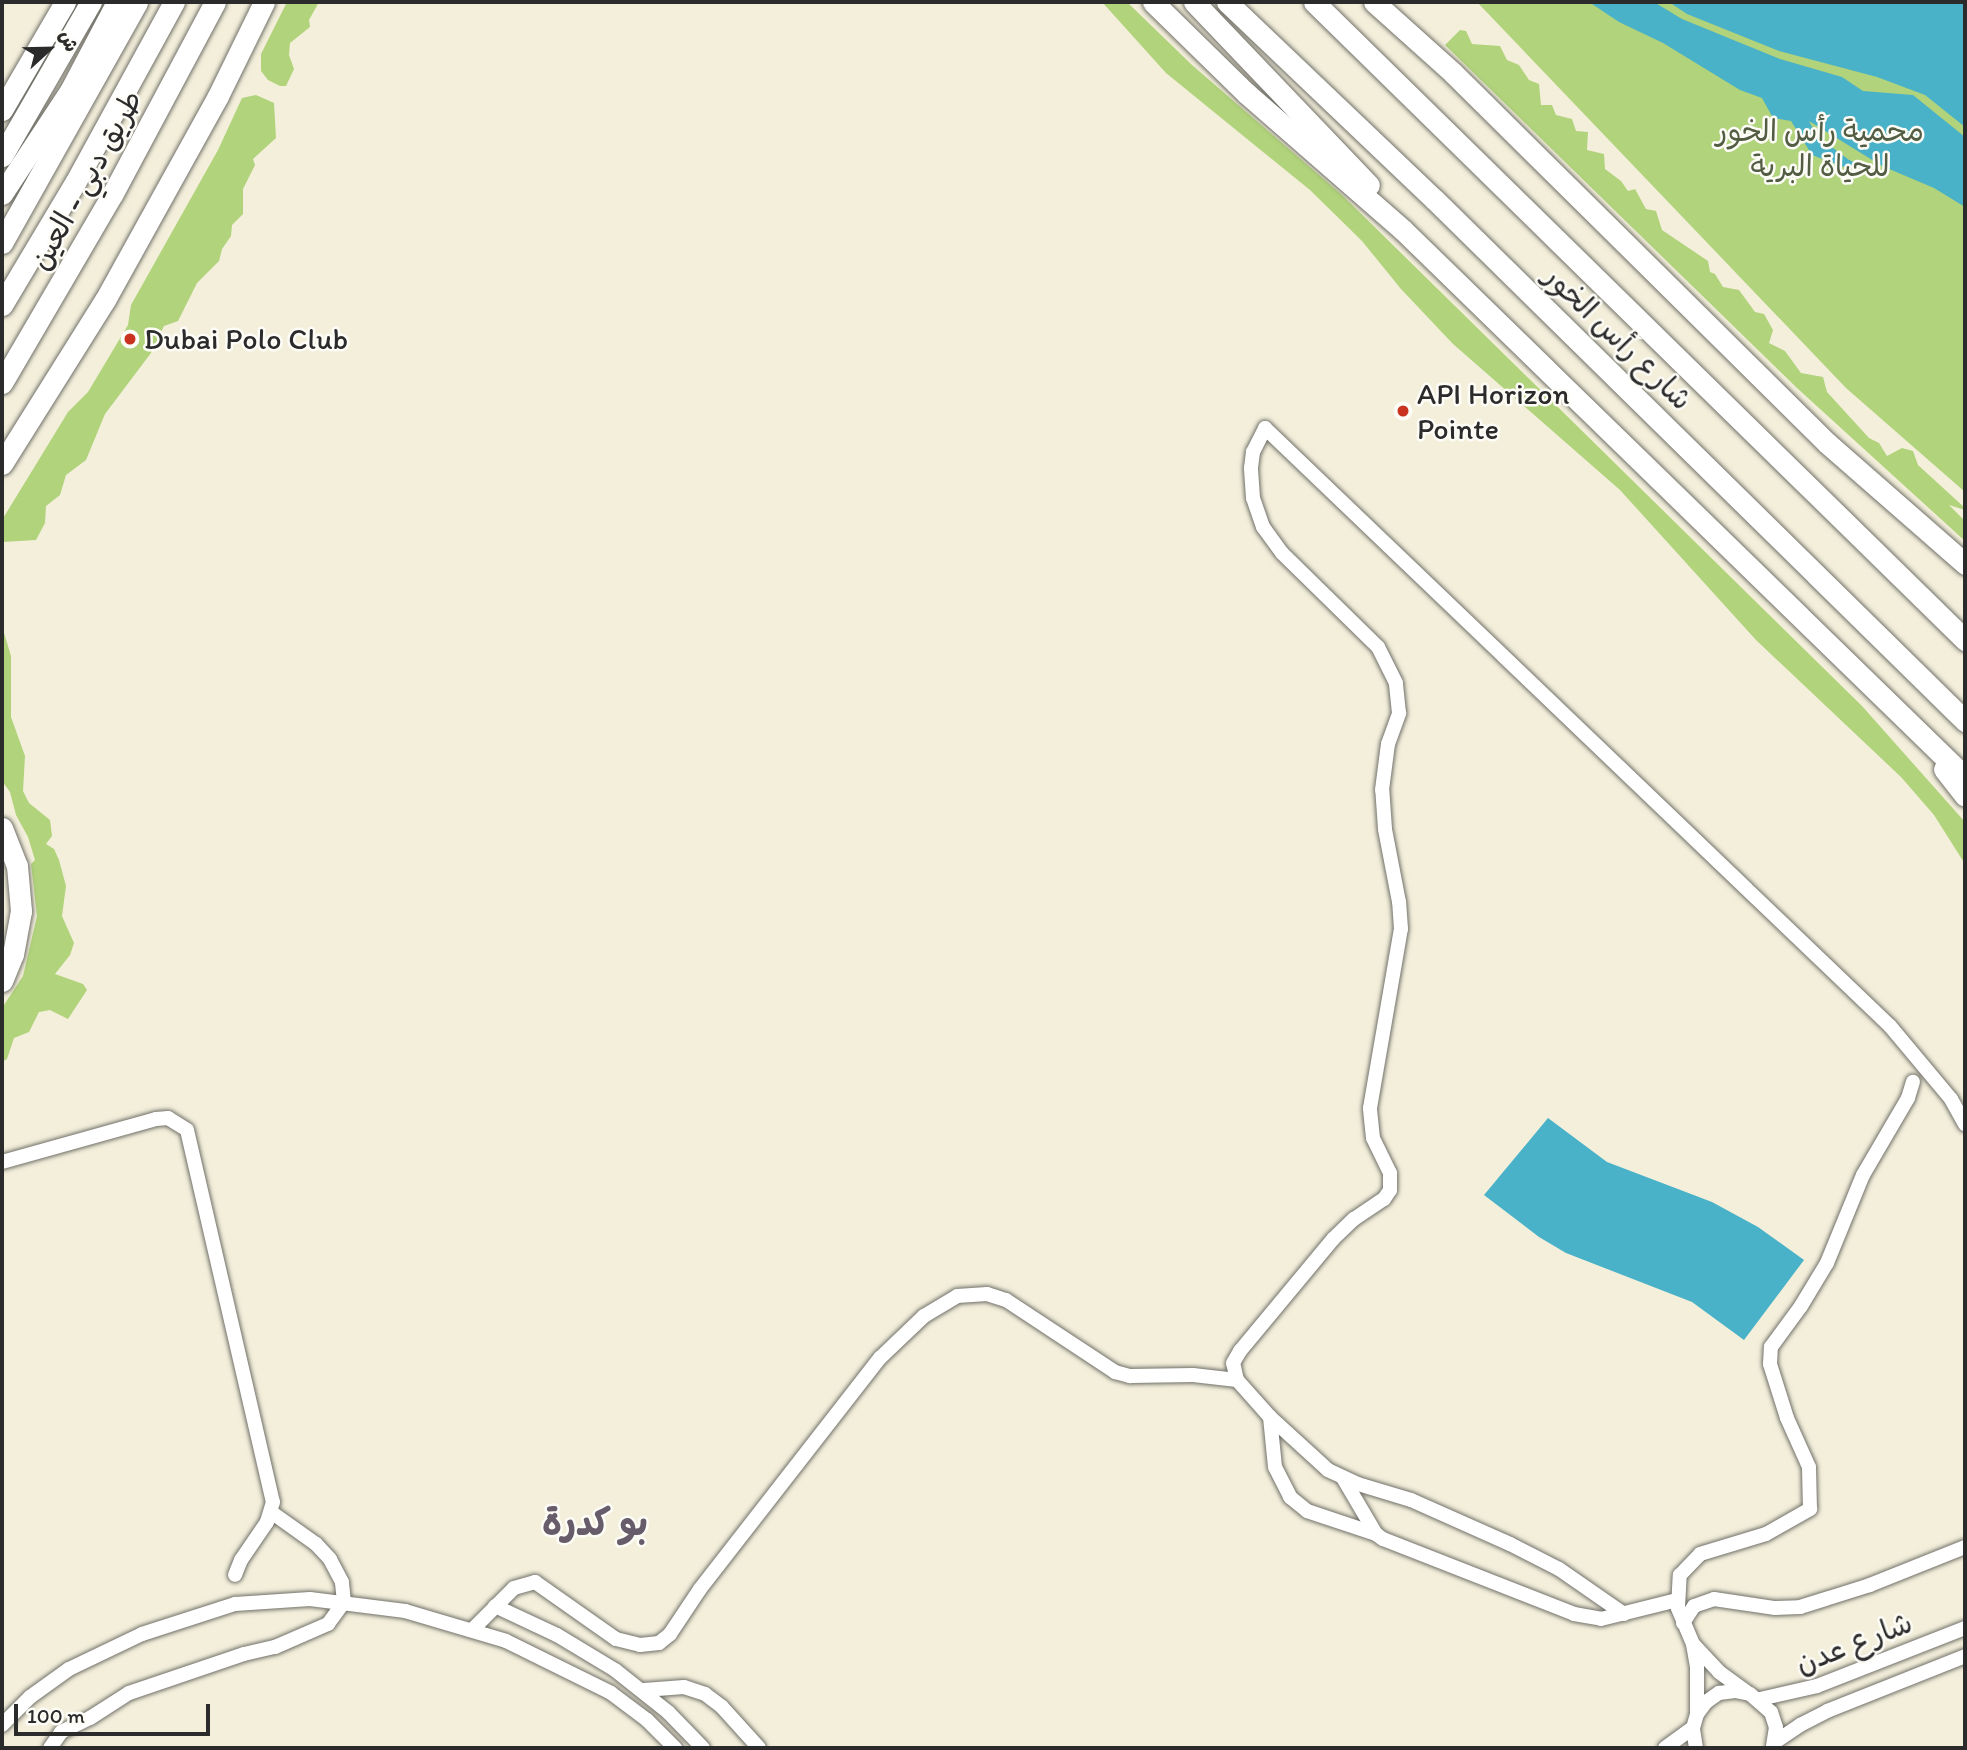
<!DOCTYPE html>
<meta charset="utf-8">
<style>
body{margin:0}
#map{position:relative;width:1967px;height:1750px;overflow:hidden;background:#f3efdb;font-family:Itim,"Playpen Sans Arabic",sans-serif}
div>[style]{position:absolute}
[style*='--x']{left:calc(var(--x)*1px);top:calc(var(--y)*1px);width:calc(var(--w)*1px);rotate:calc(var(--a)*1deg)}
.green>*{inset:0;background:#b1d37b}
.water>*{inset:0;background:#49b2c8}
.roads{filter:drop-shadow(0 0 2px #717069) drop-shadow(0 0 2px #717069)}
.minor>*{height:14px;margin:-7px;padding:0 7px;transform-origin:7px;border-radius:7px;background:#fff}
.highway>*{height:21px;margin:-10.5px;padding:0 10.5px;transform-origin:10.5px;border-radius:10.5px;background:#fff}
.dots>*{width:19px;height:19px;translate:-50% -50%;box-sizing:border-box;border:4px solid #fdfcf7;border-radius:50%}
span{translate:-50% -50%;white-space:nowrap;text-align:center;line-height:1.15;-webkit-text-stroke:5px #fdfcf7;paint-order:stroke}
.park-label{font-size:30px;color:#535d43}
.street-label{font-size:30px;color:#2b2b2b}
.poi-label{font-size:30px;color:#2b2b2b}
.left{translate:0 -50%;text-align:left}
.district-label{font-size:37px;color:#675c6a;font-weight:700}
.frame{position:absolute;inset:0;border:4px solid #2b2b2b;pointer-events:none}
.north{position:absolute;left:14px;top:14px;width:70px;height:70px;-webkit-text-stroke:5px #fdfcf7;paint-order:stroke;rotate:68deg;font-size:19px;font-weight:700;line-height:28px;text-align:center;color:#2b2b2b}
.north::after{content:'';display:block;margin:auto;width:24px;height:32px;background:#2b2b2b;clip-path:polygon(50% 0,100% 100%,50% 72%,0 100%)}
.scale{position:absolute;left:14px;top:1704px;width:196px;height:32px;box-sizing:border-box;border:4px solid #2b2b2b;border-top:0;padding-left:9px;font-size:21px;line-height:24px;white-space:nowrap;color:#2b2b2b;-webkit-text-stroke:5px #fdfcf7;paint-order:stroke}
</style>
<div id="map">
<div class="green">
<div style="clip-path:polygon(287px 2px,319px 2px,309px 20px,310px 27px,290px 43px,289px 55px,294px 69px,286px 86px,280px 86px,268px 80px,261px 71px,261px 54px)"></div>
<div style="clip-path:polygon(1102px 2px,1127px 2px,1192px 65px,1341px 194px,1862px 706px,1965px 822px,1965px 864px,1934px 815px,1901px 777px,1756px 640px,1620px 490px,1453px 344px,1401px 289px,1362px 241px,1310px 190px,1166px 73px)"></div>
<div style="clip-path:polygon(1477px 2px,1965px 2px,1965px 492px,1846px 388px)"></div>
<div style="clip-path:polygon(1460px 30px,1466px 31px,1472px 44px,1500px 46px,1507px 60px,1519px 65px,1529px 80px,1539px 84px,1541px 105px,1552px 105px,1556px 115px,1572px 119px,1576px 131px,1588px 132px,1587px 150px,1604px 154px,1605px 169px,1621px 181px,1628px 191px,1635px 189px,1646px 209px,1656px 211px,1662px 230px,1708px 261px,1710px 272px,1715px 274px,1723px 287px,1739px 290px,1755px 312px,1764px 314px,1773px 330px,1769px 343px,1785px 351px,1801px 373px,1823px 377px,1827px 392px,1869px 438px,1879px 443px,1887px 456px,1902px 448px,1913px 451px,1918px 465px,1965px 508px,1965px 510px,1949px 505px,1965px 521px,1965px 541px,1797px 388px,1445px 45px)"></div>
<div style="clip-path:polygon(256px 95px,274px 103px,276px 138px,253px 159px,255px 165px,243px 189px,243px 214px,232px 225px,231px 236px,222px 249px,219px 261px,197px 283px,178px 321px,164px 326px,151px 353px,105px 414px,86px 460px,66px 475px,60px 495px,46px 506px,45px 523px,36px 540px,3px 542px,2px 555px,2px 520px,68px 412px,88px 392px,128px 325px,131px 305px,218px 150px,242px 98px)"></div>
<div style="clip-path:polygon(2px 626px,11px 656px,11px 717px,25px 756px,23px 791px,29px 803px,50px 820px,52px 836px,46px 844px,54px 849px,59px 860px,66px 886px,62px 916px,74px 943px,70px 955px,55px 974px,83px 984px,87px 990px,68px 1019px,50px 1010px,39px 1012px,29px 1032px,14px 1038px,7px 1059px,2px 1062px,2px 1008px,23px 976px,37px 916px,31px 864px,35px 860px,28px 837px,16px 815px,10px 792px,2px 781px)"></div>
</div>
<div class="water">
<div style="clip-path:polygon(1589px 2px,1654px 2px,1682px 19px,1780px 59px,1842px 77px,1863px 91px,1913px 95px,1965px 137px,1965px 207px,1934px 188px,1882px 166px,1809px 121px,1817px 136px,1849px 160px,1869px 168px,1844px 167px,1812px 155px,1791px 121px,1773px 118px,1762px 98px,1740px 90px,1663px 43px,1619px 22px)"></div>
<div style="clip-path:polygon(1669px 2px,1965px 2px,1965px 127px,1925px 95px,1877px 77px,1779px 51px,1687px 14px)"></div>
<div style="clip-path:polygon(1548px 1118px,1607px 1162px,1712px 1202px,1758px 1227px,1804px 1260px,1744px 1340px,1692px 1302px,1566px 1253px,1539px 1237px,1484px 1195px)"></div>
</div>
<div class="roads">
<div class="minor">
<div style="--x:2;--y:1162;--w:160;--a:-15.6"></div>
<div style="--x:156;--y:1119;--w:12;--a:-5"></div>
<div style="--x:168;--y:1118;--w:22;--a:32"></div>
<div style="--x:187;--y:1130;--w:382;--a:77"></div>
<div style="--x:273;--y:1502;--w:21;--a:107"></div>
<div style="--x:267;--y:1522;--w:46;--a:124.4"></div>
<div style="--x:241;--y:1560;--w:16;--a:112"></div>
<div style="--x:1270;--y:1417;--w:50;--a:84.3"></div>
<div style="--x:1275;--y:1467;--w:34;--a:63"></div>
<div style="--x:1290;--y:1497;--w:22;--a:39"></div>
<div style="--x:1307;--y:1511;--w:73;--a:18.4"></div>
<div style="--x:1343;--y:1478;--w:65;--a:59.5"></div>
<div style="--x:1376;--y:1534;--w:9;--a:36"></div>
<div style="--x:1383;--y:1539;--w:205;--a:21.4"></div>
<div style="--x:1574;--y:1614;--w:27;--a:10"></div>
<div style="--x:1601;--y:1619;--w:78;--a:-14"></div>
<div style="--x:495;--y:1606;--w:68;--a:25.1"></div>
<div style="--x:557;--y:1635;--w:68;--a:31.1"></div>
<div style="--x:615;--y:1670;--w:68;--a:38.4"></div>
<div style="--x:668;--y:1712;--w:50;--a:45.8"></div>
<div style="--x:1624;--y:1614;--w:79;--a:-145.3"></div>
<div style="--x:1559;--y:1569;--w:55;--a:-153"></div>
<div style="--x:1510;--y:1544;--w:108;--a:-156"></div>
<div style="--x:1411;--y:1500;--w:55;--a:-163.2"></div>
<div style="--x:1358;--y:1484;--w:33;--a:-155"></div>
<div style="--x:1328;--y:1470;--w:79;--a:-137.6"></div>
<div style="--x:1270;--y:1417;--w:50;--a:-131.7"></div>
<div style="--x:1237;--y:1380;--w:17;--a:-103"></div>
<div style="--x:1233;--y:1363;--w:14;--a:-60"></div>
<div style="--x:1240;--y:1351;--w:146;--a:-50.3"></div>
<div style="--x:1333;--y:1239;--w:29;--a:-44"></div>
<div style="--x:1354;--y:1219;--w:36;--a:-34"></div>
<div style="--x:1384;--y:1199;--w:11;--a:-56"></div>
<div style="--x:1390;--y:1190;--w:17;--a:-90"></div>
<div style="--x:1390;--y:1173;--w:39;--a:-116"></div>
<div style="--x:1373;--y:1138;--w:30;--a:-96"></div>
<div style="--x:1370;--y:1108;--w:182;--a:-80.2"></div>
<div style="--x:1401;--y:929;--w:27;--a:-94"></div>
<div style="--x:1399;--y:902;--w:74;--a:-100.9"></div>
<div style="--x:1385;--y:829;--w:39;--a:-94"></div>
<div style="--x:1382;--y:790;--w:46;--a:-82.6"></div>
<div style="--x:1388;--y:744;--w:33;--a:-70"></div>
<div style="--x:1399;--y:713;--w:30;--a:-96"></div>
<div style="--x:1396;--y:683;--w:40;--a:-116.6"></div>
<div style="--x:1378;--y:647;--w:134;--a:-135.6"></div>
<div style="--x:1282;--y:553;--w:32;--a:-126"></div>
<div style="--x:1263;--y:527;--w:31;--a:-109"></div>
<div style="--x:1253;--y:498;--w:30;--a:-94"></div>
<div style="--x:1251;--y:468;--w:16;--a:-83"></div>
<div style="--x:1253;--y:452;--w:27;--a:-63"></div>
<div style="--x:1265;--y:428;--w:865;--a:43.74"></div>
<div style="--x:1890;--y:1026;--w:95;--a:50.1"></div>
<div style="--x:1951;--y:1099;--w:29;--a:61"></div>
<div style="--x:1683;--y:1623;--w:20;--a:-57"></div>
<div style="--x:1694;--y:1606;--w:21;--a:-19"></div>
<div style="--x:1714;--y:1599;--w:62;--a:8.4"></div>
<div style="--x:1775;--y:1608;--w:25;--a:-2"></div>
<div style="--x:1800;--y:1607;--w:73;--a:-17.4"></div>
<div style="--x:1870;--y:1585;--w:102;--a:-21.8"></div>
<div style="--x:473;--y:1629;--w:58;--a:-45"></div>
<div style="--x:514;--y:1588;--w:22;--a:-16"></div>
<div style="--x:535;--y:1582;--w:99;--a:35.1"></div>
<div style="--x:616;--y:1639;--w:25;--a:14"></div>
<div style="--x:640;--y:1645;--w:19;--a:-6"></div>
<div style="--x:659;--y:1643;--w:14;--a:-39"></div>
<div style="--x:670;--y:1634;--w:54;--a:-56.3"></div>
<div style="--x:700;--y:1589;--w:293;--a:-52.1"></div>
<div style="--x:880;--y:1358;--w:61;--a:-43.7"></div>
<div style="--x:924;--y:1316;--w:39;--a:-31"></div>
<div style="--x:957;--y:1296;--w:30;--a:-4"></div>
<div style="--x:987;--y:1294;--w:20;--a:18"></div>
<div style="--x:1006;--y:1300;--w:131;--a:33.4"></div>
<div style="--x:1115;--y:1372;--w:16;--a:15"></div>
<div style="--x:1130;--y:1376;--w:63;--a:-0.9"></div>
<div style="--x:1193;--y:1375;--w:44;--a:6.5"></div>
<div style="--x:1694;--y:1645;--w:37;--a:47"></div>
<div style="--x:1719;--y:1672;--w:34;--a:36"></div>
<div style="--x:644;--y:1690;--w:40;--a:-4.3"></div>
<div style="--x:684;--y:1687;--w:22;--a:18"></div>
<div style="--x:705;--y:1694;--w:21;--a:37"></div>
<div style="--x:722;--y:1707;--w:55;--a:47.9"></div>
<div style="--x:1760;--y:1699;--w:58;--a:-12.8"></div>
<div style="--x:1817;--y:1686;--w:159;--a:-21.4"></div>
<div style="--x:1697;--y:1714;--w:47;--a:-90"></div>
<div style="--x:1697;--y:1667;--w:23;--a:-100"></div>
<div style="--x:1693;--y:1644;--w:39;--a:-113"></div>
<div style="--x:1678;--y:1608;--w:33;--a:-87"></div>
<div style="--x:1680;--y:1575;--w:29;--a:-46"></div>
<div style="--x:1700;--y:1554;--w:69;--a:-16.9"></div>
<div style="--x:1766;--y:1534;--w:51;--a:-29.6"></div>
<div style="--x:1810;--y:1509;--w:42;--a:-91.4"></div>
<div style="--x:1809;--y:1467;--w:54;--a:-114.2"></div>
<div style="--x:1787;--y:1418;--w:57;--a:-107.5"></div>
<div style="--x:1770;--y:1364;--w:17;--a:-87"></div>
<div style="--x:1771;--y:1347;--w:51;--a:-53.8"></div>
<div style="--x:1801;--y:1306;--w:50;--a:-58.8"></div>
<div style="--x:1827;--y:1263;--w:95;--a:-67.8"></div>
<div style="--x:1863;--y:1175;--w:89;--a:-59.7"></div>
<div style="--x:1908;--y:1098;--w:17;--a:-73"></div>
<div style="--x:2;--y:1725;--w:40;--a:-45"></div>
<div style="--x:30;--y:1697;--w:48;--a:-35.7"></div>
<div style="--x:69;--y:1669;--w:81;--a:-25.6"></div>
<div style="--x:142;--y:1634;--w:98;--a:-17.9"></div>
<div style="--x:235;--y:1604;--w:75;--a:-3.8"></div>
<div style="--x:310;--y:1599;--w:96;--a:7.2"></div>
<div style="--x:405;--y:1611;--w:105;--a:16.5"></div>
<div style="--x:506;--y:1641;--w:117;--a:26.3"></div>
<div style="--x:611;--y:1693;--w:45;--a:36.9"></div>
<div style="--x:647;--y:1720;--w:40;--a:45"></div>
<div style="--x:1775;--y:1742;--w:30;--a:-34"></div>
<div style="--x:1800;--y:1725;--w:30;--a:-27"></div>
<div style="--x:1827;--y:1711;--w:149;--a:-21.7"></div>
<div style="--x:50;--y:1748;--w:19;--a:-55"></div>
<div style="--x:61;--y:1732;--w:32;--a:-26"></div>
<div style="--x:90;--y:1718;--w:46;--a:-32.7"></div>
<div style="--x:129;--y:1693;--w:121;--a:-18.7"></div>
<div style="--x:244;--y:1654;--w:32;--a:-13"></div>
<div style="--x:275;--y:1647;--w:58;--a:-23.5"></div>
<div style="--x:328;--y:1624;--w:27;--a:-54"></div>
<div style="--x:344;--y:1602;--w:20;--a:-96"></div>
<div style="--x:342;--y:1582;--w:26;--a:-118"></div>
<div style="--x:330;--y:1559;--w:21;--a:-133"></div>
<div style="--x:316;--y:1544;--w:55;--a:-144.6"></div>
<div style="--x:1665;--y:1748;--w:34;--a:-36"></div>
<div style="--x:1696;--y:1748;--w:20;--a:-99"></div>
<div style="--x:1693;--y:1728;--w:15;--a:-74"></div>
<div style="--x:1697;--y:1714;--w:15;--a:-53"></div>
<div style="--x:1706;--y:1702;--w:16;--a:-35"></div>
<div style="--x:1719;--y:1693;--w:16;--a:-7"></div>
<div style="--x:1735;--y:1691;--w:15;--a:11"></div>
<div style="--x:1750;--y:1694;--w:28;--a:41"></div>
<div style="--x:1771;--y:1712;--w:16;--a:72"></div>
<div style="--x:1776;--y:1727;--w:20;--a:99"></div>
</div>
<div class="highway">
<div style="--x:1153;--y:2;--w:130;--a:44.4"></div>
<div style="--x:1246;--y:93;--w:208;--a:41.1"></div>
<div style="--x:1403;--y:230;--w:784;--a:44.23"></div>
<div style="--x:1194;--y:2;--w:253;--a:46.3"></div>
<div style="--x:1227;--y:2;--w:286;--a:43.6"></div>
<div style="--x:1434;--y:199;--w:745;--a:44.51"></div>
<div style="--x:1314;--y:2;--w:912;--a:44.42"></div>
<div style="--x:1374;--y:2;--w:106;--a:41.9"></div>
<div style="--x:1453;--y:73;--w:526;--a:44.69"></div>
<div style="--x:1827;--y:443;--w:184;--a:41.2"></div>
<div style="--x:2;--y:110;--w:125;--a:-59.7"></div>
<div style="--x:2;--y:156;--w:178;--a:-60"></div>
<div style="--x:2;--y:194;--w:123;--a:-56.6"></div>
<div style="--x:70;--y:91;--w:101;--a:-62.2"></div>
<div style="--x:2;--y:243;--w:276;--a:-60.7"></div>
<div style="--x:2;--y:305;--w:144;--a:-59.2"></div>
<div style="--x:76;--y:181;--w:204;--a:-61.3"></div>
<div style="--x:2;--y:383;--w:218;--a:-59.7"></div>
<div style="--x:112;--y:195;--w:219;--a:-61.9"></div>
<div style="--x:2;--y:464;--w:194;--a:-57.9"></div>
<div style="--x:105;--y:300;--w:233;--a:-61"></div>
<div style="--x:218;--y:96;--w:105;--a:-63.9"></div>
<div style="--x:1944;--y:769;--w:34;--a:52"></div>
<div style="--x:2;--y:828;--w:41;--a:68.5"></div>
<div style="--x:17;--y:866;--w:45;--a:84.9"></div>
<div style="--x:21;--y:911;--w:44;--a:100.5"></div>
<div style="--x:13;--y:954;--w:29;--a:112"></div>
</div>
</div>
<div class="dots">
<div style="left:130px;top:339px;background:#c8321e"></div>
<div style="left:1403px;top:411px;background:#c8321e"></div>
</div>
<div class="park-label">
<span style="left:1820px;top:148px">محمية رأس الخور<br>للحياة البرية</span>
</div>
<div class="street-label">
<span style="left:86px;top:180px;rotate:-61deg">طريق دبي - العين</span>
<span style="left:1618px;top:338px;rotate:44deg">شارع رأس الخور</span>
<span style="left:1854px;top:1643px;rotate:-21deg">شارع عدن</span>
</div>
<div class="poi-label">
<span class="left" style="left:144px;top:339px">Dubai Polo Club</span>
<span class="left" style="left:1417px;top:411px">API Horizon<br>Pointe</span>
</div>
<div class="district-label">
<span style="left:595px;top:1522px">بو كدرة</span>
</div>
<div class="frame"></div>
<div class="north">ش</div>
<div class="scale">100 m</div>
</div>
